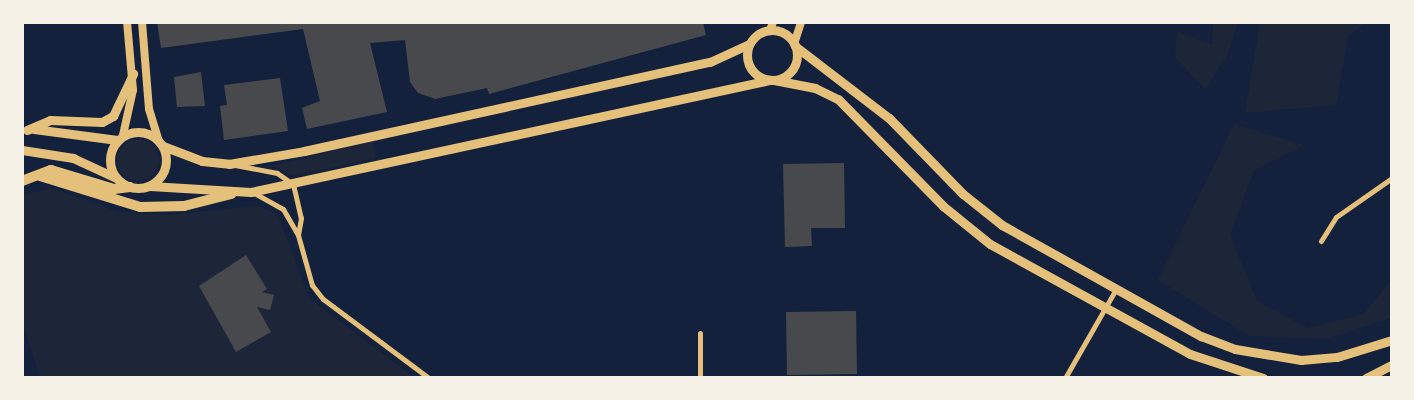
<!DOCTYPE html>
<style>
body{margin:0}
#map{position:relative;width:1414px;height:400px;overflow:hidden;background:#14213d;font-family:Montserrat,sans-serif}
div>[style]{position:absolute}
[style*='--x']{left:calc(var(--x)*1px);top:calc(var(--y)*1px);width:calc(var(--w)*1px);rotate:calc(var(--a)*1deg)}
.green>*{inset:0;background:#1d2539}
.round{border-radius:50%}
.building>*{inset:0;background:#48494c}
.minor>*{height:5px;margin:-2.5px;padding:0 2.5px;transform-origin:2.5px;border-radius:2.5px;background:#e5c07b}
.tertiary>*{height:8px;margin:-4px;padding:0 4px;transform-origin:4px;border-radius:4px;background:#e5c07b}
.secondary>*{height:9px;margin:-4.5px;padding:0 4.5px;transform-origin:4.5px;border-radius:4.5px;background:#e5c07b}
.secondary>.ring{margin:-4.5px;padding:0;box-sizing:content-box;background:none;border:9px solid #e5c07b;border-radius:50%}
.trunk>*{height:10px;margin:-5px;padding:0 5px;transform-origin:5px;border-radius:5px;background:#e5c07b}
span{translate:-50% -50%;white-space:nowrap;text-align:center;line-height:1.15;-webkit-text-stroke:4px #f6f1e7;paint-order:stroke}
.frame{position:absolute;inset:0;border:24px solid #f6f1e7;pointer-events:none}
</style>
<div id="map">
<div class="green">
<div style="clip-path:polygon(1213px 23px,1238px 23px,1227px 56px,1205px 89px,1175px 57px,1177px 31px,1212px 45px)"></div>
<div style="clip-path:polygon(1260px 23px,1365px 23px,1348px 37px,1336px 105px,1245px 113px)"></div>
<div style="clip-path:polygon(1234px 124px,1304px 145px,1254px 170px,1230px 235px,1257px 301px,1307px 328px,1364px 314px,1391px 280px,1391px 318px,1326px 339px,1250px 336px,1158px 280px)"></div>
<div class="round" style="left:117px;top:139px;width:42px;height:42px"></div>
<div style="clip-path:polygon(372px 141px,376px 158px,293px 176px,273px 166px)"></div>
<div style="clip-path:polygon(51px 188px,117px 211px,163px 215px,259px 206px,278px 215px,309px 298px,413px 377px,40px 377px,23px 324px,22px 195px)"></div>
</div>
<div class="building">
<div style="clip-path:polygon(157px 22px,703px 22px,706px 35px,489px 94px,487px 88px,435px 99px,418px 93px,410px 82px,405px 40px,370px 43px,387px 112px,307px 129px,302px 108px,320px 101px,303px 29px,161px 48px)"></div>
<div style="clip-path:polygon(201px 72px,205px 106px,177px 107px,174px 77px)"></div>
<div style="clip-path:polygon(280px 78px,288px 131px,224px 140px,220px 106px,227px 105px,224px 85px)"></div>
<div style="clip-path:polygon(844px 163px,845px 228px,811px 228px,812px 246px,785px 247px,783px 164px)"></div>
<div style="clip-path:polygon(246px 255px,267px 289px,262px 292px,274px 295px,270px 310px,257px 307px,271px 332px,236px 352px,199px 286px)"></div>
<div style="clip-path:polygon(856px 311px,857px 374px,787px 375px,786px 312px)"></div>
</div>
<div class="minor">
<div style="--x:235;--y:165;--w:43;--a:10.8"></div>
<div style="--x:277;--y:173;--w:19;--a:35"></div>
<div style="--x:293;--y:184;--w:35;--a:77"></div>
<div style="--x:301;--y:218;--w:17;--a:100"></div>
<div style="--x:254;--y:193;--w:33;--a:29"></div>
<div style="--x:283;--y:209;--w:30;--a:60"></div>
<div style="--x:298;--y:235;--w:52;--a:74.4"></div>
<div style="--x:312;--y:285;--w:18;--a:52"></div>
<div style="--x:323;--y:299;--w:132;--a:36.7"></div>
<div style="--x:1321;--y:241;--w:28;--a:-58"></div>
<div style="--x:1336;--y:217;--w:68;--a:-34.9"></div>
<div style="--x:700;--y:333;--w:45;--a:90"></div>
<div style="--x:1065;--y:378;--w:103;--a:-60.2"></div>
</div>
<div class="tertiary">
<div style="--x:142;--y:22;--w:87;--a:85.4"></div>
<div style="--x:149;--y:109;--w:34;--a:73"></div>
<div style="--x:770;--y:30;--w:9;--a:-69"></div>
<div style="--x:794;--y:44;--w:23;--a:-72"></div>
<div style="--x:123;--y:135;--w:46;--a:-77.5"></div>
<div style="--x:133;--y:90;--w:68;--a:-95"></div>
</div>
<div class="secondary">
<div class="ring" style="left:747px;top:30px;width:41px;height:41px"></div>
<div style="--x:795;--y:46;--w:118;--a:37.5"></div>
<div style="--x:889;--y:118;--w:106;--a:45.8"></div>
<div style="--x:963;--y:194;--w:50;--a:38.5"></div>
<div style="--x:1002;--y:225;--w:228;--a:29.2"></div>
<div style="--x:1201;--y:336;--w:36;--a:21"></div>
<div style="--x:1235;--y:349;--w:67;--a:9.5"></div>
<div style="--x:1301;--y:360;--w:36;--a:-5"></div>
<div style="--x:1337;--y:357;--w:58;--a:-17.2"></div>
<div style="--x:774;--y:80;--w:42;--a:11"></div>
<div style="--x:815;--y:88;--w:25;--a:26"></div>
<div style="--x:838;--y:99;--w:150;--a:45.5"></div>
<div style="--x:943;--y:206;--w:60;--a:39"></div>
<div style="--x:990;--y:244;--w:228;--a:28.8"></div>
<div style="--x:1190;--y:354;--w:77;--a:18.2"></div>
<div style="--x:34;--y:129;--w:84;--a:7.5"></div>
<div style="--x:27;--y:130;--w:25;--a:-23"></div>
<div style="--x:50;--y:120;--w:52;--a:2.2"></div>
<div style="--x:102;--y:122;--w:13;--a:-29"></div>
<div style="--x:113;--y:116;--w:47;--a:-64.5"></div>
<div class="ring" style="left:110px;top:132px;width:47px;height:47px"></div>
<div style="--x:163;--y:146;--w:42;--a:21"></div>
<div style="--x:202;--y:161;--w:27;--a:6"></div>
<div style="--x:229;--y:164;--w:76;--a:-9.8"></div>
<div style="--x:304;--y:151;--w:416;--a:-12.4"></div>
<div style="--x:710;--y:62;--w:43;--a:-24.8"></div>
<div style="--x:22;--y:150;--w:52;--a:8.9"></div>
<div style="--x:73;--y:158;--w:47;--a:24.9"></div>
<div style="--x:150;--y:186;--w:101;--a:3.4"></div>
<div style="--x:251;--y:192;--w:531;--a:-12.18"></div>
<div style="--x:1366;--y:378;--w:29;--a:-27"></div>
</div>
<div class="trunk">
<div style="--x:40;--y:176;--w:105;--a:17.2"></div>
<div style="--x:140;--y:207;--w:44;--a:-1.3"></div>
<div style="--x:184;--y:206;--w:49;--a:-14.3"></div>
<div style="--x:22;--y:181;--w:31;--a:-21"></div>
<div style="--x:51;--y:170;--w:66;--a:16.8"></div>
<div style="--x:114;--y:189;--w:16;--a:-7"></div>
</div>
<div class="frame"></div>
</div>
